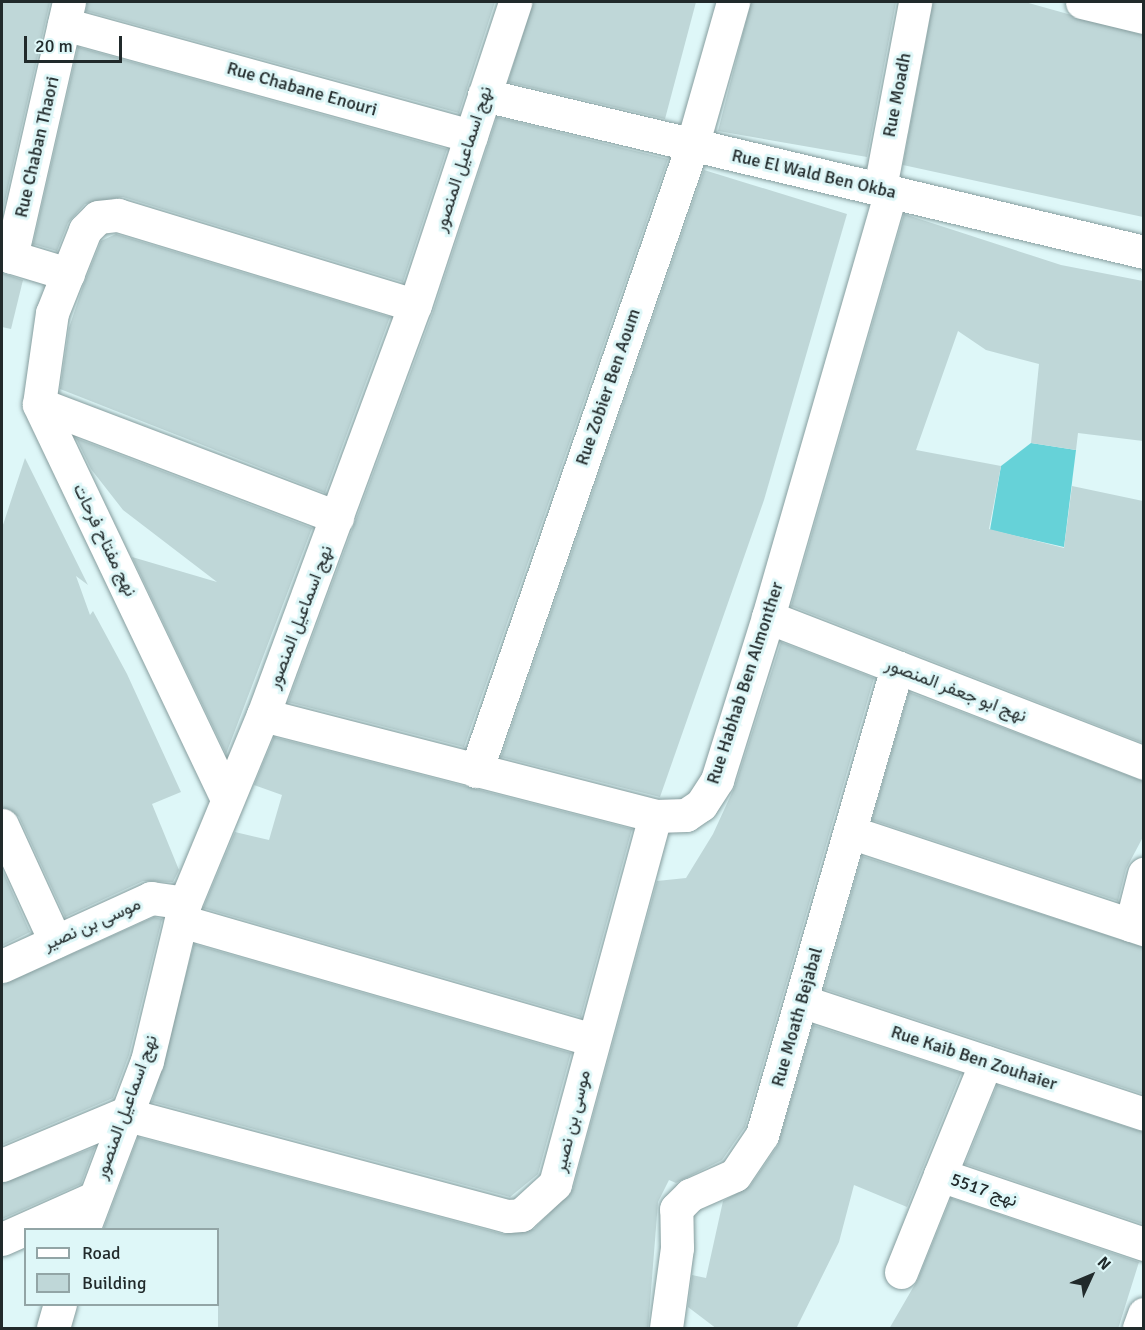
<!DOCTYPE html>
<meta charset="utf-8">
<style>
body{margin:0}
#map{position:relative;width:1145px;height:1330px;overflow:hidden;background:#def7f8;font-family:Signika,Vazirmatn,sans-serif}
div>[style]{position:absolute}
[style*='--x']{left:calc(var(--x)*1px);top:calc(var(--y)*1px);width:calc(var(--w)*1px);rotate:calc(var(--a)*1deg)}
.forest>*{inset:0;background:#66d2d8}
.building>*{inset:0;background:#bfd7d8}
.roads{filter:drop-shadow(0 0 2px #869d9e) drop-shadow(0 0 2px #869d9e)}
.minor>*{height:33px;margin:-16.5px;padding:0 16.5px;transform-origin:16.5px;border-radius:16.5px;background:#fff}
span{translate:-50% -50%;white-space:nowrap;text-align:center;line-height:1.15;-webkit-text-stroke:6px #def7f8;paint-order:stroke}
.street-label{font-size:18px;color:#212a2b}
.frame{position:absolute;inset:0;border:3px solid #212a2b;pointer-events:none}
.legend{position:absolute;left:24px;top:1228px;width:195px;height:78px;box-sizing:border-box;background:#def7f8;border:2px solid #92a5a6;margin:0;padding:8px 10px;list-style:none;font-size:18px;color:#212a2b}
.legend li{display:flex;align-items:center;gap:12px;height:30px}
.legend b{width:30px;border:2px solid #92a5a6}
.north{position:absolute;left:1061px;top:1246px;width:60px;height:60px;-webkit-text-stroke:4px #def7f8;paint-order:stroke;rotate:46deg;font-size:16px;font-weight:700;line-height:24px;text-align:center;color:#212a2b}
.north::after{content:'';display:block;margin:auto;width:21px;height:27px;background:#212a2b;clip-path:polygon(50% 0,100% 100%,50% 72%,0 100%)}
.scale{position:absolute;left:24px;top:36px;width:98px;height:27px;box-sizing:border-box;border:3px solid #212a2b;border-top:0;padding-left:8px;font-size:18px;line-height:21px;white-space:nowrap;color:#212a2b;-webkit-text-stroke:4px #def7f8;paint-order:stroke}
</style>
<div id="map">
<div class="forest">
<div style="clip-path:polygon(1031px 443px,1076px 450px,1064px 547px,990px 530px,1001px 466px)"></div>
</div>
<div class="building">
<div style="clip-path:polygon(2px 2px,50px 2px,2px 214px)"></div>
<div style="clip-path:polygon(87px 2px,495px 2px,459px 113px,86px 11px)"></div>
<div style="clip-path:polygon(533px 2px,696px 2px,665px 119px,508px 82px)"></div>
<div style="clip-path:polygon(751px 2px,896px 2px,867px 157px,718px 131px)"></div>
<div style="clip-path:polygon(933px 2px,1025px 2px,1143px 35px,1143px 217px,903px 165px)"></div>
<div style="clip-path:polygon(78px 47px,447px 149px,403px 282px,123px 197px,85px 204px,68px 223px,57px 251px,33px 244px)"></div>
<div style="clip-path:polygon(497px 117px,668px 159px,464px 747px,288px 702px,433px 312px)"></div>
<div style="clip-path:polygon(704px 170px,847px 214px,764px 500px,660px 797px,501px 757px)"></div>
<div style="clip-path:polygon(904px 214px,1061px 265px,1143px 281px,1143px 441px,1078px 433px,1076px 450px,1031px 443px,1039px 364px,986px 350px,958px 331px,916px 450px,1001px 466px,989px 529px,1064px 548px,1072px 486px,1143px 501px,1143px 743px,791px 606px)"></div>
<div style="clip-path:polygon(116px 234px,390px 317px,325px 493px,60px 389px,69px 328px,83px 286px,101px 241px)"></div>
<div style="clip-path:polygon(2px 273px,23px 280px,11px 329px,2px 327px)"></div>
<div style="clip-path:polygon(76px 438px,312px 528px,226px 754px,132px 557px,217px 582px,123px 510px,91px 469px)"></div>
<div style="clip-path:polygon(25px 458px,88px 585px,76px 576px,90px 615px,93px 611px,127px 674px,181px 792px,152px 804px,179px 870px,173px 882px,143px 881px,65px 917px,19px 817px,2px 807px,2px 528px)"></div>
<div style="clip-path:polygon(781px 642px,874px 678px,745px 1127px,722px 1160px,676px 1183px,669px 1180px,658px 1202px,648px 1329px,218px 1329px,218px 1230px,103px 1230px,138px 1137px,503px 1234px,534px 1229px,573px 1189px,657px 881px,686px 878px,713px 834px,735px 786px)"></div>
<div style="clip-path:polygon(909px 692px,1143px 781px,1143px 837px,1126px 869px,1118px 901px,872px 820px)"></div>
<div style="clip-path:polygon(274px 737px,632px 829px,581px 1017px,203px 908px,235px 832px,269px 840px,282px 795px,254px 785px)"></div>
<div style="clip-path:polygon(862px 856px,1143px 947px,1143px 1094px,824px 989px)"></div>
<div style="clip-path:polygon(2px 869px,30px 932px,2px 946px)"></div>
<div style="clip-path:polygon(154px 917px,162px 919px,129px 1055px,113px 1098px,2px 1145px,2px 985px)"></div>
<div style="clip-path:polygon(194px 944px,571px 1053px,538px 1174px,510px 1197px,152px 1102px)"></div>
<div style="clip-path:polygon(813px 1025px,961px 1073px,907px 1207px,854px 1185px,839px 1242px,796px 1329px,717px 1329px,688px 1307px,692px 1275px,706px 1278px,723px 1201px,750px 1186px,778px 1145px)"></div>
<div style="clip-path:polygon(997px 1085px,1143px 1132px,1143px 1224px,965px 1164px)"></div>
<div style="clip-path:polygon(95px 1147px,81px 1184px,2px 1219px,2px 1183px)"></div>
<div style="clip-path:polygon(951px 1198px,1139px 1262px,1118px 1329px,889px 1329px,918px 1279px)"></div>
</div>
<div class="roads">
<div class="minor">
<div style="--x:1082;--y:2;--w:64;--a:13.6"></div>
<div style="--x:64;--y:24;--w:422;--a:15.4"></div>
<div style="--x:484;--y:95;--w:678;--a:13.38"></div>
<div style="--x:880;--y:188;--w:189;--a:-79.3"></div>
<div style="--x:2;--y:254;--w:69;--a:16.9"></div>
<div style="--x:11;--y:257;--w:262;--a:-77.2"></div>
<div style="--x:39;--y:404;--w:319;--a:20.8"></div>
<div style="--x:768;--y:617;--w:403;--a:21.2"></div>
<div style="--x:263;--y:715;--w:405;--a:14.4"></div>
<div style="--x:655;--y:816;--w:31;--a:-2"></div>
<div style="--x:686;--y:815;--w:18;--a:-34"></div>
<div style="--x:701;--y:805;--w:30;--a:-57"></div>
<div style="--x:717;--y:780;--w:171;--a:-72.6"></div>
<div style="--x:768;--y:617;--w:443;--a:-73.9"></div>
<div style="--x:476;--y:771;--w:661;--a:-70.93"></div>
<div style="--x:692;--y:146;--w:150;--a:-74.1"></div>
<div style="--x:227;--y:799;--w:437;--a:-115.5"></div>
<div style="--x:39;--y:404;--w:92;--a:-81.9"></div>
<div style="--x:52;--y:313;--w:89;--a:-68.3"></div>
<div style="--x:85;--y:230;--w:18;--a:-45"></div>
<div style="--x:98;--y:217;--w:20;--a:-6"></div>
<div style="--x:118;--y:215;--w:310;--a:16.9"></div>
<div style="--x:2;--y:825;--w:128;--a:65.4"></div>
<div style="--x:850;--y:832;--w:310;--a:18.3"></div>
<div style="--x:181;--y:921;--w:428;--a:16.1"></div>
<div style="--x:1131;--y:925;--w:53;--a:-75.7"></div>
<div style="--x:2;--y:966;--w:164;--a:-24.5"></div>
<div style="--x:151;--y:898;--w:34;--a:8"></div>
<div style="--x:804;--y:1002;--w:358;--a:18.2"></div>
<div style="--x:986;--y:1062;--w:122;--a:112.2"></div>
<div style="--x:940;--y:1175;--w:215;--a:18.7"></div>
<div style="--x:2;--y:1165;--w:132;--a:-22.7"></div>
<div style="--x:124;--y:1114;--w:397;--a:14.9"></div>
<div style="--x:508;--y:1216;--w:13;--a:-4"></div>
<div style="--x:521;--y:1215;--w:46;--a:-42.4"></div>
<div style="--x:555;--y:1184;--w:381;--a:-74.8"></div>
<div style="--x:83;--y:1230;--w:181;--a:-69.3"></div>
<div style="--x:147;--y:1061;--w:163;--a:-76.5"></div>
<div style="--x:185;--y:903;--w:204;--a:-67.5"></div>
<div style="--x:263;--y:715;--w:437;--a:-69.7"></div>
<div style="--x:415;--y:305;--w:319;--a:-71.7"></div>
<div style="--x:2;--y:1239;--w:98;--a:-24"></div>
<div style="--x:901;--y:1272;--w:105;--a:-68.1"></div>
<div style="--x:53;--y:1328;--w:25;--a:-74"></div>
<div style="--x:666;--y:1328;--w:81;--a:-82.2"></div>
<div style="--x:677;--y:1248;--w:39;--a:-91"></div>
<div style="--x:676;--y:1209;--w:20;--a:-45"></div>
<div style="--x:690;--y:1195;--w:49;--a:-24"></div>
<div style="--x:735;--y:1175;--w:48;--a:-56"></div>
<div style="--x:762;--y:1135;--w:487;--a:-73.9"></div>
<div style="--x:1139;--y:1328;--w:15;--a:-70"></div>
</div>
</div>
<div class="street-label">
<span style="left:302px;top:89px;rotate:16deg">Rue Chabane Enouri</span>
<span style="left:897px;top:95px;rotate:-79deg">Rue Moadh</span>
<span style="left:37px;top:147px;rotate:-77deg">Rue Chaban Thaori</span>
<span style="left:463px;top:159px;rotate:-72deg">نهج اسماعيل المنصور</span>
<span style="left:814px;top:174px;rotate:13deg">Rue El Wald Ben Okba</span>
<span style="left:608px;top:387px;rotate:-71deg">Rue Zobier Ben Aoum</span>
<span style="left:105px;top:540px;rotate:64deg">نهج مفتاح فرحات</span>
<span style="left:300px;top:617px;rotate:-69deg">نهج اسماعيل المنصور</span>
<span style="left:745px;top:683px;rotate:-72deg">Rue Habhab Ben Almonther</span>
<span style="left:956px;top:690px;rotate:21deg">نهج ابو جعفر المنصور</span>
<span style="left:92px;top:924px;rotate:-24deg">موسى بن نصير</span>
<span style="left:797px;top:1017px;rotate:-74deg">Rue Moath Bejabal</span>
<span style="left:974px;top:1058px;rotate:18deg">Rue Kaib Ben Zouhaier</span>
<span style="left:126px;top:1107px;rotate:-70deg">نهج اسماعيل المنصور</span>
<span style="left:572px;top:1121px;rotate:-76deg">موسى بن نصير</span>
<span style="left:984px;top:1190px;rotate:19deg">نهج 5517</span>
</div>
<div class="frame"></div>
<ul class="legend">
<li><b style="height:8px;background:#fff"></b>Road</li>
<li><b style="height:16px;background:#bfd7d8"></b>Building</li>
</ul>
<div class="north">N</div>
<div class="scale">20 m</div>
</div>
